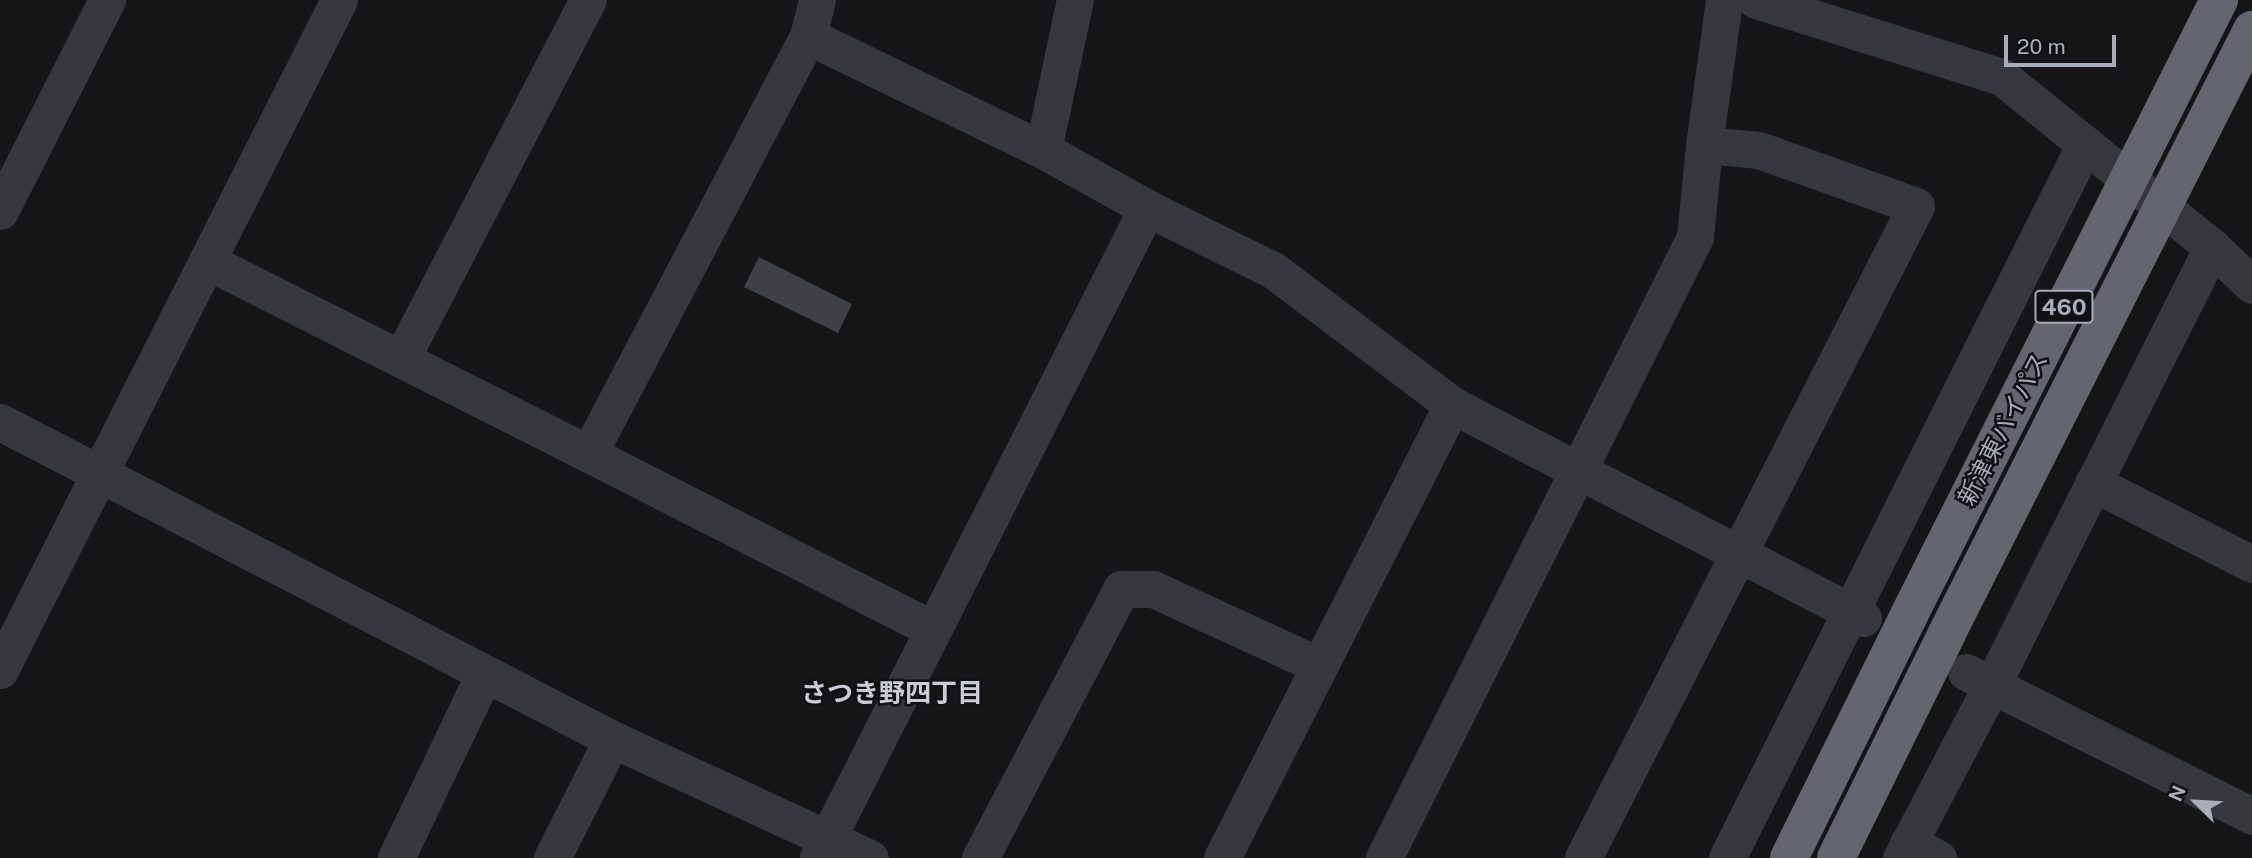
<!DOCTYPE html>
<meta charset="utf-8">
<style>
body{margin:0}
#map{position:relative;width:2252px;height:858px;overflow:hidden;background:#161618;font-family:"Public Sans","Noto Sans JP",sans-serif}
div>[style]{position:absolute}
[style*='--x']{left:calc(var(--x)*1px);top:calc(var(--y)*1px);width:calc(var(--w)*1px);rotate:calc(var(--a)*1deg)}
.building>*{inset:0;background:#404145}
.street>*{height:37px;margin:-18.5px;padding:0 18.5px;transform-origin:18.5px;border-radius:18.5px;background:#37383d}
.highway>*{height:38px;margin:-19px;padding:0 19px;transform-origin:19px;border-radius:19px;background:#63666e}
.highway-bridge>*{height:38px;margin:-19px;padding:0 19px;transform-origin:19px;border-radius:19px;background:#63666e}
span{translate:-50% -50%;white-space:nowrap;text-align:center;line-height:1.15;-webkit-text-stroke:5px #111113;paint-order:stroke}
.shield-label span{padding:2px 5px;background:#111113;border:2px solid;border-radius:5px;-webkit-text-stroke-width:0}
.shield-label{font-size:23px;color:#a8adb8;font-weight:700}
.street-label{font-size:24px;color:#a8adb8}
.neighbourhood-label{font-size:26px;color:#c9ccd4;font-weight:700}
.north{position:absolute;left:2161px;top:767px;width:70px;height:70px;-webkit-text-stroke:5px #111113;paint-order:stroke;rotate:294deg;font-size:19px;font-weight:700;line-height:28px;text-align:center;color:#a8adb8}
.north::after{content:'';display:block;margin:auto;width:24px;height:32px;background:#a8adb8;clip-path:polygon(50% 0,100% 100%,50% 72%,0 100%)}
.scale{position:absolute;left:2004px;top:35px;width:112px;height:32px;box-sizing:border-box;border:4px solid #a8adb8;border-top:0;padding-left:9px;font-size:21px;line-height:24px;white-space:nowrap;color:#a8adb8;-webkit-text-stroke:5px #111113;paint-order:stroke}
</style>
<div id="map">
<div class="building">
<div style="clip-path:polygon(759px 257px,852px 304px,838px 333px,744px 287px)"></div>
</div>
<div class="street">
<div style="--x:817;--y:0;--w:37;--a:104"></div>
<div style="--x:808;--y:36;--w:472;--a:117.7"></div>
<div style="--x:589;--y:454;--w:386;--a:27"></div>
<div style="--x:1756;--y:0;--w:258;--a:17.4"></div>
<div style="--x:2002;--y:77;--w:270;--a:39"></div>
<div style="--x:2212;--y:247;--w:55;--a:43.5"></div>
<div style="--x:808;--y:36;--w:261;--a:25.9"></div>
<div style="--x:1043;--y:150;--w:119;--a:29.1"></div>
<div style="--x:1147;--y:208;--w:140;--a:26.2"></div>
<div style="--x:1273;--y:270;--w:224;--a:37"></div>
<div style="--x:1452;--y:405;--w:463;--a:27.4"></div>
<div style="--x:1043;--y:150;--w:153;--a:-78"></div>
<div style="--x:0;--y:211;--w:237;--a:-63.1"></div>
<div style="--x:207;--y:261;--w:428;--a:26.8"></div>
<div style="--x:401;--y:359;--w:405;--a:-62.5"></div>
<div style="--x:0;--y:422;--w:689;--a:27.38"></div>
<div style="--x:612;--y:739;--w:284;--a:24.8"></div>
<div style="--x:2093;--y:483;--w:178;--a:27"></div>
<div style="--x:0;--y:670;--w:751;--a:-63.16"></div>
<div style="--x:1966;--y:672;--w:320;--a:26.7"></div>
<div style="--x:1908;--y:843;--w:34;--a:27"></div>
<div style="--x:818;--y:857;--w:728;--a:-63.12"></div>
<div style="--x:396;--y:858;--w:204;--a:-64.4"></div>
<div style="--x:552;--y:858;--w:133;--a:-63.2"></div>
<div style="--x:980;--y:858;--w:304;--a:-62.3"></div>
<div style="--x:1121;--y:589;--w:32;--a:0"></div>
<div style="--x:1153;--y:589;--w:182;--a:24.7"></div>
<div style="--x:1222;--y:858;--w:508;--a:-63.08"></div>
<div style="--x:1384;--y:858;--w:695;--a:-63.4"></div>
<div style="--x:1695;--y:237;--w:92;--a:-84.4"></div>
<div style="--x:1704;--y:145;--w:146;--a:-82.1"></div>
<div style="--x:1583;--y:858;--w:732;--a:-62.94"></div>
<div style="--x:1916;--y:206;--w:167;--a:-160.4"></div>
<div style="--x:1759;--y:150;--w:55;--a:-174.8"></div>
<div style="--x:1727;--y:858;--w:799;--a:-63.37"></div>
<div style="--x:1901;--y:858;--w:198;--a:-62.3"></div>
<div style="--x:1993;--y:683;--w:488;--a:-63.3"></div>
</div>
<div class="highway">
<div style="--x:1789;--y:858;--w:271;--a:-63.7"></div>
<div style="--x:1836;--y:858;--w:251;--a:-63.7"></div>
</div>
<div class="highway-bridge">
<div style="--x:1909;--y:615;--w:689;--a:-63.25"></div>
<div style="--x:1947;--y:633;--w:676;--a:-63.17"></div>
</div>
<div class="shield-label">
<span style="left:2064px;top:307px">460</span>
</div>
<div class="street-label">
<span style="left:2003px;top:429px;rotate:-63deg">新津東バイパス</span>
</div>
<div class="neighbourhood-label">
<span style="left:892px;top:693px">さつき野四丁目</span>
</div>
<div class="north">N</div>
<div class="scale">20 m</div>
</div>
